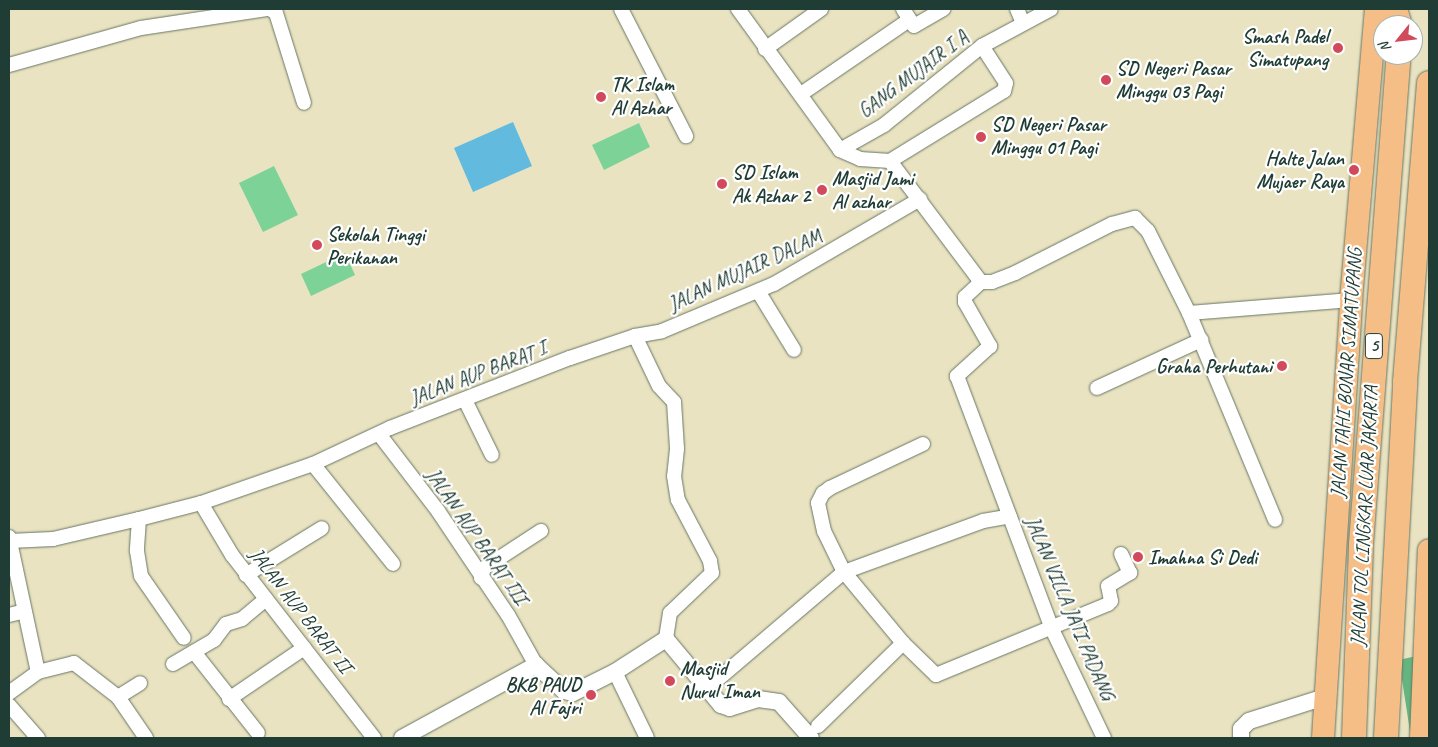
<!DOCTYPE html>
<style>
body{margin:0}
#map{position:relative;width:1438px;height:747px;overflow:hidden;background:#eae3c1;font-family:Caveat,sans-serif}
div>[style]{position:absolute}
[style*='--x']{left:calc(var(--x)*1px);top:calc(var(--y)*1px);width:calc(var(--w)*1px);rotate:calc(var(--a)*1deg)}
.green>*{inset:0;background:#7dd397}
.forest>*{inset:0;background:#66b580}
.water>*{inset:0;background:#62bbdf}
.roads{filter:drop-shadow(0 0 1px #667765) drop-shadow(0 0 1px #667765)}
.minor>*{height:14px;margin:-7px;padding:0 7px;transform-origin:7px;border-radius:7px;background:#fff}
.tertiary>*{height:16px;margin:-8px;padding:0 8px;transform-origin:8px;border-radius:8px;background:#fff}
.trunk>*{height:22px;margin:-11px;padding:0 11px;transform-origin:11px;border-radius:11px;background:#f6be87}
.motorway>*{height:24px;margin:-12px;padding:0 12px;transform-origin:12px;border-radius:12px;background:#f6be87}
.dots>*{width:14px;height:14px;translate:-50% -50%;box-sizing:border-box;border:2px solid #fff;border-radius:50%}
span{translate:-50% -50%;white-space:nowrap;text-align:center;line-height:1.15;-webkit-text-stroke:4.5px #fff;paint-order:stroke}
.shield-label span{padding:1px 4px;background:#fff;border:1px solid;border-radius:4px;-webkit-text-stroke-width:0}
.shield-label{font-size:19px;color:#1f3d34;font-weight:700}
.poi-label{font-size:20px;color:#1f3d34;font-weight:700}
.right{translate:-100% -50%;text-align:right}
.left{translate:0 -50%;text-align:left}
.street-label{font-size:20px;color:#1f3d34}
.frame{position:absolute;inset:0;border:10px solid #1f3d34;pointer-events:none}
.north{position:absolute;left:1373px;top:15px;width:50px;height:50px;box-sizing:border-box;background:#fff;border:1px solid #a5b1ae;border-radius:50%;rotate:241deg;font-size:14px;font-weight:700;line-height:20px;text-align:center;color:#1f3d34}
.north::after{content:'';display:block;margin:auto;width:18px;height:22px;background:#d1495b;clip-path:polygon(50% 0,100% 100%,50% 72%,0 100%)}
</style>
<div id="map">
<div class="green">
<div style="clip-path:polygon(639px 123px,650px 147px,604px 170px,592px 145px)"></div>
<div style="clip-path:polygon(274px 166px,298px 215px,263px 232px,239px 183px)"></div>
<div style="clip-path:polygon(345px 253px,355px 275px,311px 296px,301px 274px)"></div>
</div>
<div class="forest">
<div style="clip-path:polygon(1429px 653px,1411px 738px,1399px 660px)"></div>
</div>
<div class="water">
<div style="clip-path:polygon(513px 122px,532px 166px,473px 192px,454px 148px)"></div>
</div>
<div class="roads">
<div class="minor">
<div style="--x:270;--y:9;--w:7;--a:34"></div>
<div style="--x:276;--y:13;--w:94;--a:72.7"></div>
<div style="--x:621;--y:9;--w:143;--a:62.9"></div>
<div style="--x:738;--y:9;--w:174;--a:54.1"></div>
<div style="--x:840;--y:150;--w:22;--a:24"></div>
<div style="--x:860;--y:159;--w:30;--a:4"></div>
<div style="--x:890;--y:161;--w:151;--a:53.1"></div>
<div style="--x:981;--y:282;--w:11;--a:0"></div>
<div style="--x:992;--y:282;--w:25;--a:-21"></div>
<div style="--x:1015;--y:273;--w:109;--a:-26.8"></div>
<div style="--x:1112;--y:224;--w:24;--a:-15"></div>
<div style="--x:1135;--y:218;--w:18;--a:45"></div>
<div style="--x:1148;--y:231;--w:92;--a:63.4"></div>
<div style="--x:1189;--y:313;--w:163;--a:-4.6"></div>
<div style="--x:903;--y:9;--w:20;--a:57"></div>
<div style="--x:914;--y:26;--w:34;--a:-30"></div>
<div style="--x:1017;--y:9;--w:15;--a:67"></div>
<div style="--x:765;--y:49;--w:69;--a:-35.5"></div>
<div style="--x:9;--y:65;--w:137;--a:-15.7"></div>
<div style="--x:141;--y:28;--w:127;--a:-8.6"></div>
<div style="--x:801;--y:94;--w:131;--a:-34.4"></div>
<div style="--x:840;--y:150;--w:51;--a:-29.6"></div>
<div style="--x:884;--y:125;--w:126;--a:-38.9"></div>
<div style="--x:982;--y:46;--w:78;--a:-28.2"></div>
<div style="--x:890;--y:161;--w:134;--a:-31.6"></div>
<div style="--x:1004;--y:91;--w:8;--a:-76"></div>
<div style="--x:1006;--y:83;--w:44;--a:-123"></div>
<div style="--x:981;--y:282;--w:22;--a:137"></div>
<div style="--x:965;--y:297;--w:5;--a:90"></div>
<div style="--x:965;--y:302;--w:51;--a:60.4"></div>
<div style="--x:990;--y:346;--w:45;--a:137.7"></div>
<div style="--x:957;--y:376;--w:270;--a:69.4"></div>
<div style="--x:1052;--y:629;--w:121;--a:64.5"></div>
<div style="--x:758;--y:291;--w:69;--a:58.6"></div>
<div style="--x:1189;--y:313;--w:224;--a:67.4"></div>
<div style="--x:635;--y:336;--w:55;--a:64.4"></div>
<div style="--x:659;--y:386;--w:22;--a:47"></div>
<div style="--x:674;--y:402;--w:47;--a:86.3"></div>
<div style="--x:677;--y:449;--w:27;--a:96"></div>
<div style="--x:674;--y:476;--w:24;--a:81"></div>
<div style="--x:678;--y:500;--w:69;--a:62.3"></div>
<div style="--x:710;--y:561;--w:12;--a:81"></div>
<div style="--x:712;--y:573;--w:58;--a:136.4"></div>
<div style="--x:670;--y:613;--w:26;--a:99"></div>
<div style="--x:1097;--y:388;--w:115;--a:-24.8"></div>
<div style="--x:465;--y:400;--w:61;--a:63.9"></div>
<div style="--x:379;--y:434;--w:97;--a:52.5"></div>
<div style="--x:438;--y:511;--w:125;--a:56.1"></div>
<div style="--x:508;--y:615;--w:57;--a:60.8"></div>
<div style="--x:923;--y:444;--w:103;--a:154.7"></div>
<div style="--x:830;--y:488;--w:9;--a:144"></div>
<div style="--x:823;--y:493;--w:11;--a:117"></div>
<div style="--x:818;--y:503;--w:29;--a:78"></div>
<div style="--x:824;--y:531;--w:46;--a:64"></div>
<div style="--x:844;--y:572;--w:92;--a:50.3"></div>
<div style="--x:903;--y:643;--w:46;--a:44.1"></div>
<div style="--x:936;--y:675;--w:186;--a:-22.4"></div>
<div style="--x:1108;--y:604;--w:4;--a:-45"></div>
<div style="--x:1111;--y:601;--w:15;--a:-101"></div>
<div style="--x:1108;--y:586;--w:26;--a:-31"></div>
<div style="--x:1130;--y:573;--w:21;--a:-115"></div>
<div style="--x:313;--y:464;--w:128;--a:51.3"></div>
<div style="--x:201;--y:503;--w:61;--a:59.2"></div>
<div style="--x:232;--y:555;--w:232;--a:52.2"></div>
<div style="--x:139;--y:519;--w:32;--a:94"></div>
<div style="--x:137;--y:551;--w:25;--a:81"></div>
<div style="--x:141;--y:576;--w:75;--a:55.3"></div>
<div style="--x:9;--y:537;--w:138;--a:77.9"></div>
<div style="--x:9;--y:541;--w:44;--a:-2.6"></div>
<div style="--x:53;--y:539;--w:88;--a:-13.1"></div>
<div style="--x:139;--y:519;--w:64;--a:-14.5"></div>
<div style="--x:201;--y:503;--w:119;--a:-19.2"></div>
<div style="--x:313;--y:464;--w:85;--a:-25.1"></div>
<div style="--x:390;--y:428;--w:193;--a:-21.3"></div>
<div style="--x:570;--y:358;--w:69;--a:-18.7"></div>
<div style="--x:635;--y:336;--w:27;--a:-10"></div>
<div style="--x:662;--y:331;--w:121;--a:-22.8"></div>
<div style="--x:774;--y:284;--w:169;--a:-30.2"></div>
<div style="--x:246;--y:575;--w:89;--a:-31.7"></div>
<div style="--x:481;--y:578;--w:10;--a:-73"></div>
<div style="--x:484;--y:568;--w:68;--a:-33"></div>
<div style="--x:9;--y:615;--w:16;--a:-14"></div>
<div style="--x:194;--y:652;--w:103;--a:51.7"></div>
<div style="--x:173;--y:664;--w:48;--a:-30.3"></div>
<div style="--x:214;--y:640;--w:20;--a:-53"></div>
<div style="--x:226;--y:624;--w:17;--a:-17"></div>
<div style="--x:242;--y:619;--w:31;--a:-40"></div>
<div style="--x:38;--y:672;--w:37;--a:-14"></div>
<div style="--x:74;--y:663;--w:56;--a:37.7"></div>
<div style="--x:118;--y:697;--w:50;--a:55.7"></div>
<div style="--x:615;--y:672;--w:73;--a:64.1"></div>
<div style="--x:717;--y:680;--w:167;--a:-40.4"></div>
<div style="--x:844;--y:572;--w:148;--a:-20.1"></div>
<div style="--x:983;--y:521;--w:27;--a:-10"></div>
<div style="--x:9;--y:693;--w:36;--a:-36"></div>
<div style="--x:118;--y:697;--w:26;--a:-32"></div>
<div style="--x:229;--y:699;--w:91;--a:-34.2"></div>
<div style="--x:9;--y:705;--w:44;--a:48.7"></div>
<div style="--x:818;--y:726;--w:119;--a:-44.3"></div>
</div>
<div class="tertiary">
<div style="--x:402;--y:738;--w:153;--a:-28.6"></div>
<div style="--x:536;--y:665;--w:38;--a:43"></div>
<div style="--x:564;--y:691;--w:9;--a:13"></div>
<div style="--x:573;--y:693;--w:47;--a:-26.6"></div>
<div style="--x:615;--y:672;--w:61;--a:-32.9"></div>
<div style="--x:666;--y:639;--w:86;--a:50.2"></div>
<div style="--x:721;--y:705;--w:9;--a:18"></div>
<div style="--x:730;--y:708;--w:29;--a:-18"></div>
<div style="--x:758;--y:699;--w:21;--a:8"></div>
<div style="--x:779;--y:702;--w:48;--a:48.4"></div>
<div style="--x:1241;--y:738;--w:9;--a:-90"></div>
<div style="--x:1241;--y:729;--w:11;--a:-45"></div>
<div style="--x:1249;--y:721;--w:80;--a:-17.5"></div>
</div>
<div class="trunk">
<div style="--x:1323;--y:738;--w:439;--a:-86.3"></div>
<div style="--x:1351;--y:300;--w:292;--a:-85.1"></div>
<div style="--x:1421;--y:738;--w:188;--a:-87.6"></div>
</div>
<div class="motorway">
<div style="--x:1395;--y:9;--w:17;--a:73"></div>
<div style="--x:1354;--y:738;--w:194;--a:-87.9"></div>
<div style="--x:1361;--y:544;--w:490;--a:-85.6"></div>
<div style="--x:1386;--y:738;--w:357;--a:-86.9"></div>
<div style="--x:1405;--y:382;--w:300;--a:-85.4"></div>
</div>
</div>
<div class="dots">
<div style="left:1338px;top:48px;background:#d1495b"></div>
<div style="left:1106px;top:80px;background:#d1495b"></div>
<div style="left:601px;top:97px;background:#d1495b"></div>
<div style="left:981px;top:137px;background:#d1495b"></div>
<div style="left:1354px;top:170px;background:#d1495b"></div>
<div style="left:722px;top:184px;background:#d1495b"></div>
<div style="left:822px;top:190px;background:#d1495b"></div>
<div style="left:317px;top:245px;background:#d1495b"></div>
<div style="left:1282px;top:366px;background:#d1495b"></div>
<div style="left:1138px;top:557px;background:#d1495b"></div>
<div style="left:670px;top:681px;background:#d1495b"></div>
<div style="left:591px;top:695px;background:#d1495b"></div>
</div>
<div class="shield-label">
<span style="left:1374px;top:346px">5</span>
</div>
<div class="poi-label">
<span class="right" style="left:1328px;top:48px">Smash Padel<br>Simatupang</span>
<span class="left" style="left:1116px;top:80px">SD Negeri Pasar<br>Minggu 03 Pagi</span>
<span class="left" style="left:611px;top:96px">TK Islam<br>Al Azhar</span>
<span class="left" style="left:991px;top:136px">SD Negeri Pasar<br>Minggu 01 Pagi</span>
<span class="right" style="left:1344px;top:170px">Halte Jalan<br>Mujaer Raya</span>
<span class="left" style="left:732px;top:184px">SD Islam<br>Ak Azhar 2</span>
<span class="left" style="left:832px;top:190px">Masjid Jami<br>Al azhar</span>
<span class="left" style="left:327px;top:246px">Sekolah Tinggi<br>Perikanan</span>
<span class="right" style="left:1272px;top:366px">Graha Perhutani</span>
<span class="left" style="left:1148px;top:557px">Imahna Si Dedi</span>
<span class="left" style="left:680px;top:680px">Masjid<br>Nurul Iman</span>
<span class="right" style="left:581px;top:696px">BKB PAUD<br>Al Fajri</span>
</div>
<div class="street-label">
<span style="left:913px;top:74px;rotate:-37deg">GANG MUJAIR I A</span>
<span style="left:745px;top:270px;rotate:-25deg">JALAN MUJAIR DALAM</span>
<span style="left:478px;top:373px;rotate:-21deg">JALAN AUP BARAT I</span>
<span style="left:1346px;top:373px;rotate:-86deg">JALAN TAHI BONAR SIMATUPANG</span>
<span style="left:1364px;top:516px;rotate:-87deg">JALAN TOL LINGKAR LUAR JAKARTA</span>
<span style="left:477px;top:536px;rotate:55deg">JALAN AUP BARAT III</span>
<span style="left:1070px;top:608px;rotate:67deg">JALAN VILLA JATI PADANG</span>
<span style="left:301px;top:610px;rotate:52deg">JALAN AUP BARAT II</span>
</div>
<div class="frame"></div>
<div class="north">N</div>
</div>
